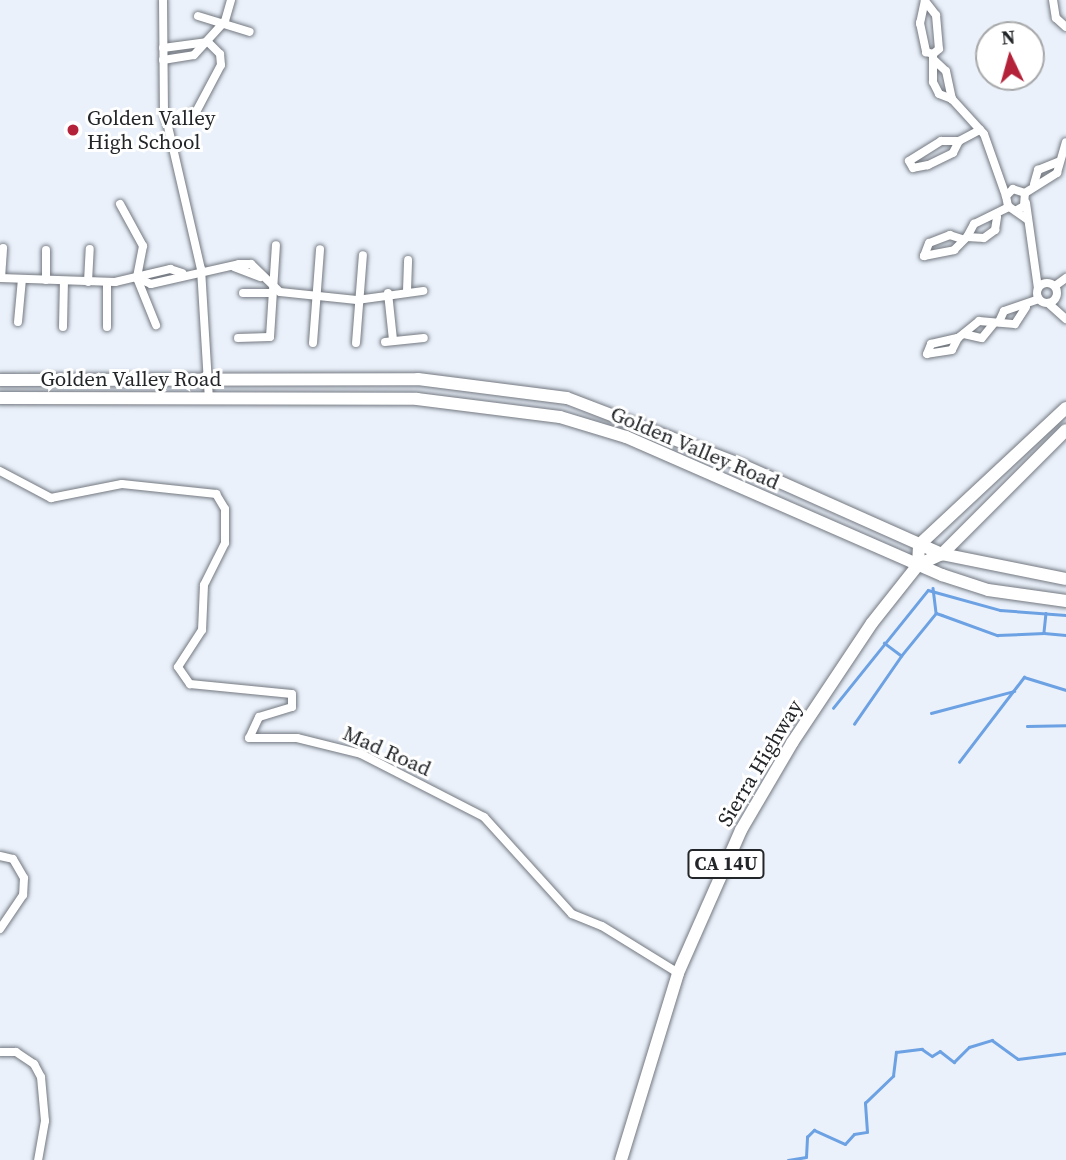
<!DOCTYPE html>
<style>
body{margin:0}
#map{position:relative;width:1066px;height:1160px;overflow:hidden;background:#eaf1fa;font-family:"Source Serif 4",serif}
div>[style]{position:absolute}
[style*='--x']{left:calc(var(--x)*1px);top:calc(var(--y)*1px);width:calc(var(--w)*1px);rotate:calc(var(--a)*1deg)}
.stream>*{height:2.5px;margin:-1.25px;padding:0 1.25px;transform-origin:1.25px;border-radius:1.25px;background:#6ca1e3}
.roads{filter:drop-shadow(0 0 2px #737880) drop-shadow(0 0 2px #737880)}
.minor>*{height:8px;margin:-4px;padding:0 4px;transform-origin:4px;border-radius:4px;background:#fff}
.minor>.ring{margin:-4px;padding:0;box-sizing:content-box;background:none;border:8px solid #fff;border-radius:50%}
.primary>*{height:12px;margin:-6px;padding:0 6px;transform-origin:6px;border-radius:6px;background:#fff}
.dots>*{width:19px;height:19px;translate:-50% -50%;box-sizing:border-box;border:4px solid #fff;border-radius:50%}
span{translate:-50% -50%;white-space:nowrap;text-align:center;line-height:1.15;-webkit-text-stroke:6px #fff;paint-order:stroke}
.shield-label span{padding:2px 5px;background:#fff;border:2px solid;border-radius:5px;-webkit-text-stroke-width:0}
.shield-label{font-size:19px;color:#232629;font-weight:700}
.poi-label{font-size:21px;color:#232629}
.left{translate:0 -50%;text-align:left}
.street-label{font-size:21px;color:#232629}
.north{position:absolute;left:975px;top:21px;width:70px;height:70px;box-sizing:border-box;background:#fff;border:2px solid #a7a8a9;border-radius:50%;rotate:355deg;font-size:19px;font-weight:700;line-height:28px;text-align:center;color:#232629}
.north::after{content:'';display:block;margin:auto;width:24px;height:32px;background:#b42239;clip-path:polygon(50% 0,100% 100%,50% 72%,0 100%)}
</style>
<div id="map">
<div class="stream">
<div style="--x:933;--y:588;--w:25;--a:83"></div>
<div style="--x:936;--y:613;--w:6;--a:18"></div>
<div style="--x:942;--y:615;--w:59;--a:20"></div>
<div style="--x:997;--y:635;--w:47;--a:-2.4"></div>
<div style="--x:1046;--y:613;--w:20;--a:96"></div>
<div style="--x:1044;--y:633;--w:22;--a:5"></div>
<div style="--x:901;--y:656;--w:55;--a:-50.9"></div>
<div style="--x:833;--y:708;--w:151;--a:-51.2"></div>
<div style="--x:928;--y:590;--w:75;--a:15.5"></div>
<div style="--x:1000;--y:610;--w:66;--a:4.3"></div>
<div style="--x:931;--y:713;--w:86;--a:-14.8"></div>
<div style="--x:854;--y:724;--w:83;--a:-55.3"></div>
<div style="--x:901;--y:656;--w:21;--a:-143"></div>
<div style="--x:1027;--y:726;--w:39;--a:-1"></div>
<div style="--x:959;--y:762;--w:107;--a:-52.6"></div>
<div style="--x:1024;--y:677;--w:44;--a:17.2"></div>
<div style="--x:788;--y:1160;--w:18;--a:-9"></div>
<div style="--x:806;--y:1157;--w:20;--a:-87"></div>
<div style="--x:807;--y:1137;--w:10;--a:-45"></div>
<div style="--x:814;--y:1130;--w:34;--a:24"></div>
<div style="--x:845;--y:1144;--w:13;--a:-48"></div>
<div style="--x:854;--y:1134;--w:13;--a:-9"></div>
<div style="--x:867;--y:1132;--w:29;--a:-94"></div>
<div style="--x:865;--y:1103;--w:39;--a:-44"></div>
<div style="--x:893;--y:1076;--w:24;--a:-83"></div>
<div style="--x:896;--y:1052;--w:26;--a:-7"></div>
<div style="--x:922;--y:1049;--w:12;--a:35"></div>
<div style="--x:932;--y:1056;--w:9;--a:-32"></div>
<div style="--x:940;--y:1051;--w:18;--a:38"></div>
<div style="--x:954;--y:1062;--w:21;--a:-45"></div>
<div style="--x:969;--y:1047;--w:24;--a:-17"></div>
<div style="--x:992;--y:1040;--w:32;--a:36"></div>
<div style="--x:1018;--y:1059;--w:48;--a:-7.1"></div>
</div>
<div class="roads">
<div class="minor">
<div style="--x:163;--y:0;--w:109;--a:89.5"></div>
<div style="--x:164;--y:109;--w:164;--a:77"></div>
<div style="--x:201;--y:269;--w:129;--a:86.5"></div>
<div style="--x:925;--y:0;--w:24;--a:102"></div>
<div style="--x:920;--y:23;--w:30;--a:78"></div>
<div style="--x:926;--y:52;--w:7;--a:16"></div>
<div style="--x:933;--y:54;--w:28;--a:90"></div>
<div style="--x:933;--y:82;--w:13;--a:63"></div>
<div style="--x:939;--y:94;--w:14;--a:21"></div>
<div style="--x:952;--y:99;--w:47;--a:47.6"></div>
<div style="--x:984;--y:134;--w:66;--a:70.5"></div>
<div style="--x:1053;--y:0;--w:18;--a:81"></div>
<div style="--x:1056;--y:18;--w:13;--a:42"></div>
<div style="--x:925;--y:1;--w:18;--a:52"></div>
<div style="--x:936;--y:15;--w:34;--a:85"></div>
<div style="--x:939;--y:49;--w:8;--a:140"></div>
<div style="--x:198;--y:16;--w:54;--a:17.1"></div>
<div style="--x:163;--y:48;--w:45;--a:-7.6"></div>
<div style="--x:163;--y:60;--w:31;--a:-9"></div>
<div style="--x:194;--y:55;--w:46;--a:-47.6"></div>
<div style="--x:225;--y:21;--w:22;--a:-74"></div>
<div style="--x:934;--y:60;--w:16;--a:43"></div>
<div style="--x:946;--y:71;--w:29;--a:78"></div>
<div style="--x:184;--y:118;--w:13;--a:-27"></div>
<div style="--x:196;--y:112;--w:53;--a:-62"></div>
<div style="--x:221;--y:65;--w:11;--a:-95"></div>
<div style="--x:220;--y:54;--w:17;--a:-135"></div>
<div style="--x:959;--y:141;--w:13;--a:117"></div>
<div style="--x:953;--y:153;--w:28;--a:154"></div>
<div style="--x:928;--y:165;--w:15;--a:169"></div>
<div style="--x:913;--y:168;--w:8;--a:-120"></div>
<div style="--x:909;--y:161;--w:38;--a:-32"></div>
<div style="--x:941;--y:141;--w:18;--a:0"></div>
<div style="--x:959;--y:141;--w:24;--a:-28"></div>
<div style="--x:1034;--y:184;--w:15;--a:-74"></div>
<div style="--x:1038;--y:170;--w:22;--a:-22"></div>
<div style="--x:1025;--y:193;--w:38;--a:-32"></div>
<div style="--x:1057;--y:173;--w:32;--a:-74"></div>
<div style="--x:1026;--y:203;--w:86;--a:82"></div>
<div style="--x:120;--y:204;--w:48;--a:61.3"></div>
<div style="--x:143;--y:246;--w:33;--a:101"></div>
<div style="--x:137;--y:278;--w:51;--a:68"></div>
<div style="--x:1017;--y:210;--w:8;--a:-30"></div>
<div style="--x:1024;--y:206;--w:13;--a:-86"></div>
<div style="--x:1025;--y:193;--w:13;--a:-162"></div>
<div style="--x:1013;--y:189;--w:10;--a:135"></div>
<div style="--x:1006;--y:196;--w:10;--a:79"></div>
<div style="--x:1008;--y:206;--w:24;--a:35"></div>
<div style="--x:967;--y:237;--w:15;--a:-62"></div>
<div style="--x:974;--y:224;--w:39;--a:-26"></div>
<div style="--x:962;--y:239;--w:13;--a:-162"></div>
<div style="--x:950;--y:235;--w:22;--a:159"></div>
<div style="--x:929;--y:243;--w:14;--a:111"></div>
<div style="--x:924;--y:256;--w:31;--a:-11"></div>
<div style="--x:954;--y:250;--w:18;--a:-45"></div>
<div style="--x:967;--y:237;--w:17;--a:3"></div>
<div style="--x:984;--y:238;--w:14;--a:-36"></div>
<div style="--x:995;--y:230;--w:13;--a:-81"></div>
<div style="--x:234;--y:267;--w:28;--a:21"></div>
<div style="--x:0;--y:278;--w:115;--a:2"></div>
<div style="--x:115;--y:282;--w:57;--a:-13.3"></div>
<div style="--x:170;--y:269;--w:13;--a:18"></div>
<div style="--x:1;--y:278;--w:30;--a:-86"></div>
<div style="--x:137;--y:278;--w:15;--a:23"></div>
<div style="--x:151;--y:284;--w:90;--a:-12.8"></div>
<div style="--x:239;--y:264;--w:12;--a:0"></div>
<div style="--x:251;--y:264;--w:40;--a:44"></div>
<div style="--x:280;--y:292;--w:77;--a:5.9"></div>
<div style="--x:357;--y:300;--w:67;--a:-7.8"></div>
<div style="--x:46;--y:280;--w:30;--a:-90"></div>
<div style="--x:88;--y:282;--w:33;--a:-87"></div>
<div class="ring" style="left:1037px;top:283px;width:12px;height:12px"></div>
<div style="--x:1055;--y:286;--w:14;--a:-36"></div>
<div style="--x:407;--y:291;--w:31;--a:-88"></div>
<div style="--x:243;--y:293;--w:27;--a:0"></div>
<div style="--x:388;--y:293;--w:47;--a:83.9"></div>
<div style="--x:1048;--y:303;--w:24;--a:42"></div>
<div style="--x:18;--y:322;--w:43;--a:-84.7"></div>
<div style="--x:999;--y:322;--w:12;--a:-66"></div>
<div style="--x:1004;--y:311;--w:37;--a:-19"></div>
<div style="--x:63;--y:327;--w:46;--a:-88.8"></div>
<div style="--x:107;--y:327;--w:45;--a:-90"></div>
<div style="--x:964;--y:334;--w:18;--a:13"></div>
<div style="--x:982;--y:338;--w:19;--a:-51"></div>
<div style="--x:238;--y:338;--w:32;--a:-2"></div>
<div style="--x:270;--y:337;--w:92;--a:-86.3"></div>
<div style="--x:958;--y:338;--w:13;--a:117"></div>
<div style="--x:952;--y:350;--w:25;--a:171"></div>
<div style="--x:927;--y:354;--w:11;--a:-68"></div>
<div style="--x:931;--y:344;--w:28;--a:-13"></div>
<div style="--x:958;--y:338;--w:27;--a:-39"></div>
<div style="--x:979;--y:321;--w:36;--a:5"></div>
<div style="--x:1015;--y:324;--w:20;--a:-57"></div>
<div style="--x:385;--y:342;--w:39;--a:-6"></div>
<div style="--x:313;--y:343;--w:94;--a:-85.7"></div>
<div style="--x:356;--y:343;--w:88;--a:-85.5"></div>
<div style="--x:0;--y:471;--w:58;--a:27.9"></div>
<div style="--x:51;--y:498;--w:72;--a:-11.2"></div>
<div style="--x:122;--y:484;--w:95;--a:6.1"></div>
<div style="--x:216;--y:494;--w:17;--a:59"></div>
<div style="--x:225;--y:509;--w:34;--a:90"></div>
<div style="--x:225;--y:543;--w:47;--a:116.6"></div>
<div style="--x:204;--y:585;--w:45;--a:92.5"></div>
<div style="--x:202;--y:630;--w:44;--a:123"></div>
<div style="--x:178;--y:667;--w:21;--a:55"></div>
<div style="--x:190;--y:684;--w:102;--a:5.6"></div>
<div style="--x:292;--y:694;--w:13;--a:90"></div>
<div style="--x:292;--y:707;--w:34;--a:163"></div>
<div style="--x:259;--y:717;--w:23;--a:115"></div>
<div style="--x:249;--y:738;--w:48;--a:0"></div>
<div style="--x:297;--y:738;--w:66;--a:14"></div>
<div style="--x:361;--y:754;--w:138;--a:27.1"></div>
<div style="--x:484;--y:817;--w:131;--a:47.8"></div>
<div style="--x:572;--y:914;--w:32;--a:22"></div>
<div style="--x:602;--y:926;--w:89;--a:31.7"></div>
<div style="--x:0;--y:856;--w:13;--a:13"></div>
<div style="--x:13;--y:859;--w:22;--a:60"></div>
<div style="--x:24;--y:878;--w:17;--a:93"></div>
<div style="--x:23;--y:895;--w:41;--a:124.1"></div>
<div style="--x:0;--y:1052;--w:16;--a:0"></div>
<div style="--x:16;--y:1052;--w:22;--a:34"></div>
<div style="--x:34;--y:1064;--w:15;--a:62"></div>
<div style="--x:41;--y:1077;--w:44;--a:84.8"></div>
<div style="--x:45;--y:1121;--w:40;--a:100"></div>
</div>
<div class="primary">
<div style="--x:0;--y:380;--w:418;--a:-0.1"></div>
<div style="--x:418;--y:379;--w:150;--a:7.3"></div>
<div style="--x:567;--y:398;--w:190;--a:21"></div>
<div style="--x:744;--y:466;--w:217;--a:24"></div>
<div style="--x:942;--y:554;--w:126;--a:11.4"></div>
<div style="--x:0;--y:398;--w:417;--a:0.1"></div>
<div style="--x:417;--y:399;--w:144;--a:7.2"></div>
<div style="--x:560;--y:417;--w:69;--a:16.9"></div>
<div style="--x:626;--y:437;--w:345;--a:23.6"></div>
<div style="--x:942;--y:575;--w:48;--a:18.1"></div>
<div style="--x:988;--y:590;--w:79;--a:8"></div>
<div style="--x:918;--y:565;--w:20;--a:-87"></div>
<div style="--x:919;--y:545;--w:201;--a:-43"></div>
<div style="--x:621;--y:1160;--w:195;--a:-73"></div>
<div style="--x:678;--y:973;--w:156;--a:-66.2"></div>
<div style="--x:741;--y:830;--w:101;--a:-59.6"></div>
<div style="--x:792;--y:743;--w:144;--a:-56.3"></div>
<div style="--x:872;--y:623;--w:74;--a:-51.6"></div>
<div style="--x:918;--y:565;--w:26;--a:-25"></div>
<div style="--x:942;--y:554;--w:175;--a:-45"></div>
</div>
</div>
<div class="dots">
<div style="left:73px;top:130px;background:#b42239"></div>
</div>
<div class="shield-label">
<span style="left:726px;top:864px">CA 14U</span>
</div>
<div class="poi-label">
<span class="left" style="left:87px;top:130px">Golden Valley<br>High School</span>
</div>
<div class="street-label">
<span style="left:131px;top:379px">Golden Valley Road</span>
<span style="left:695px;top:448px;rotate:23deg">Golden Valley Road</span>
<span style="left:387px;top:751px;rotate:24deg">Mad Road</span>
<span style="left:760px;top:763px;rotate:-59deg">Sierra Highway</span>
</div>
<div class="north">N</div>
</div>
